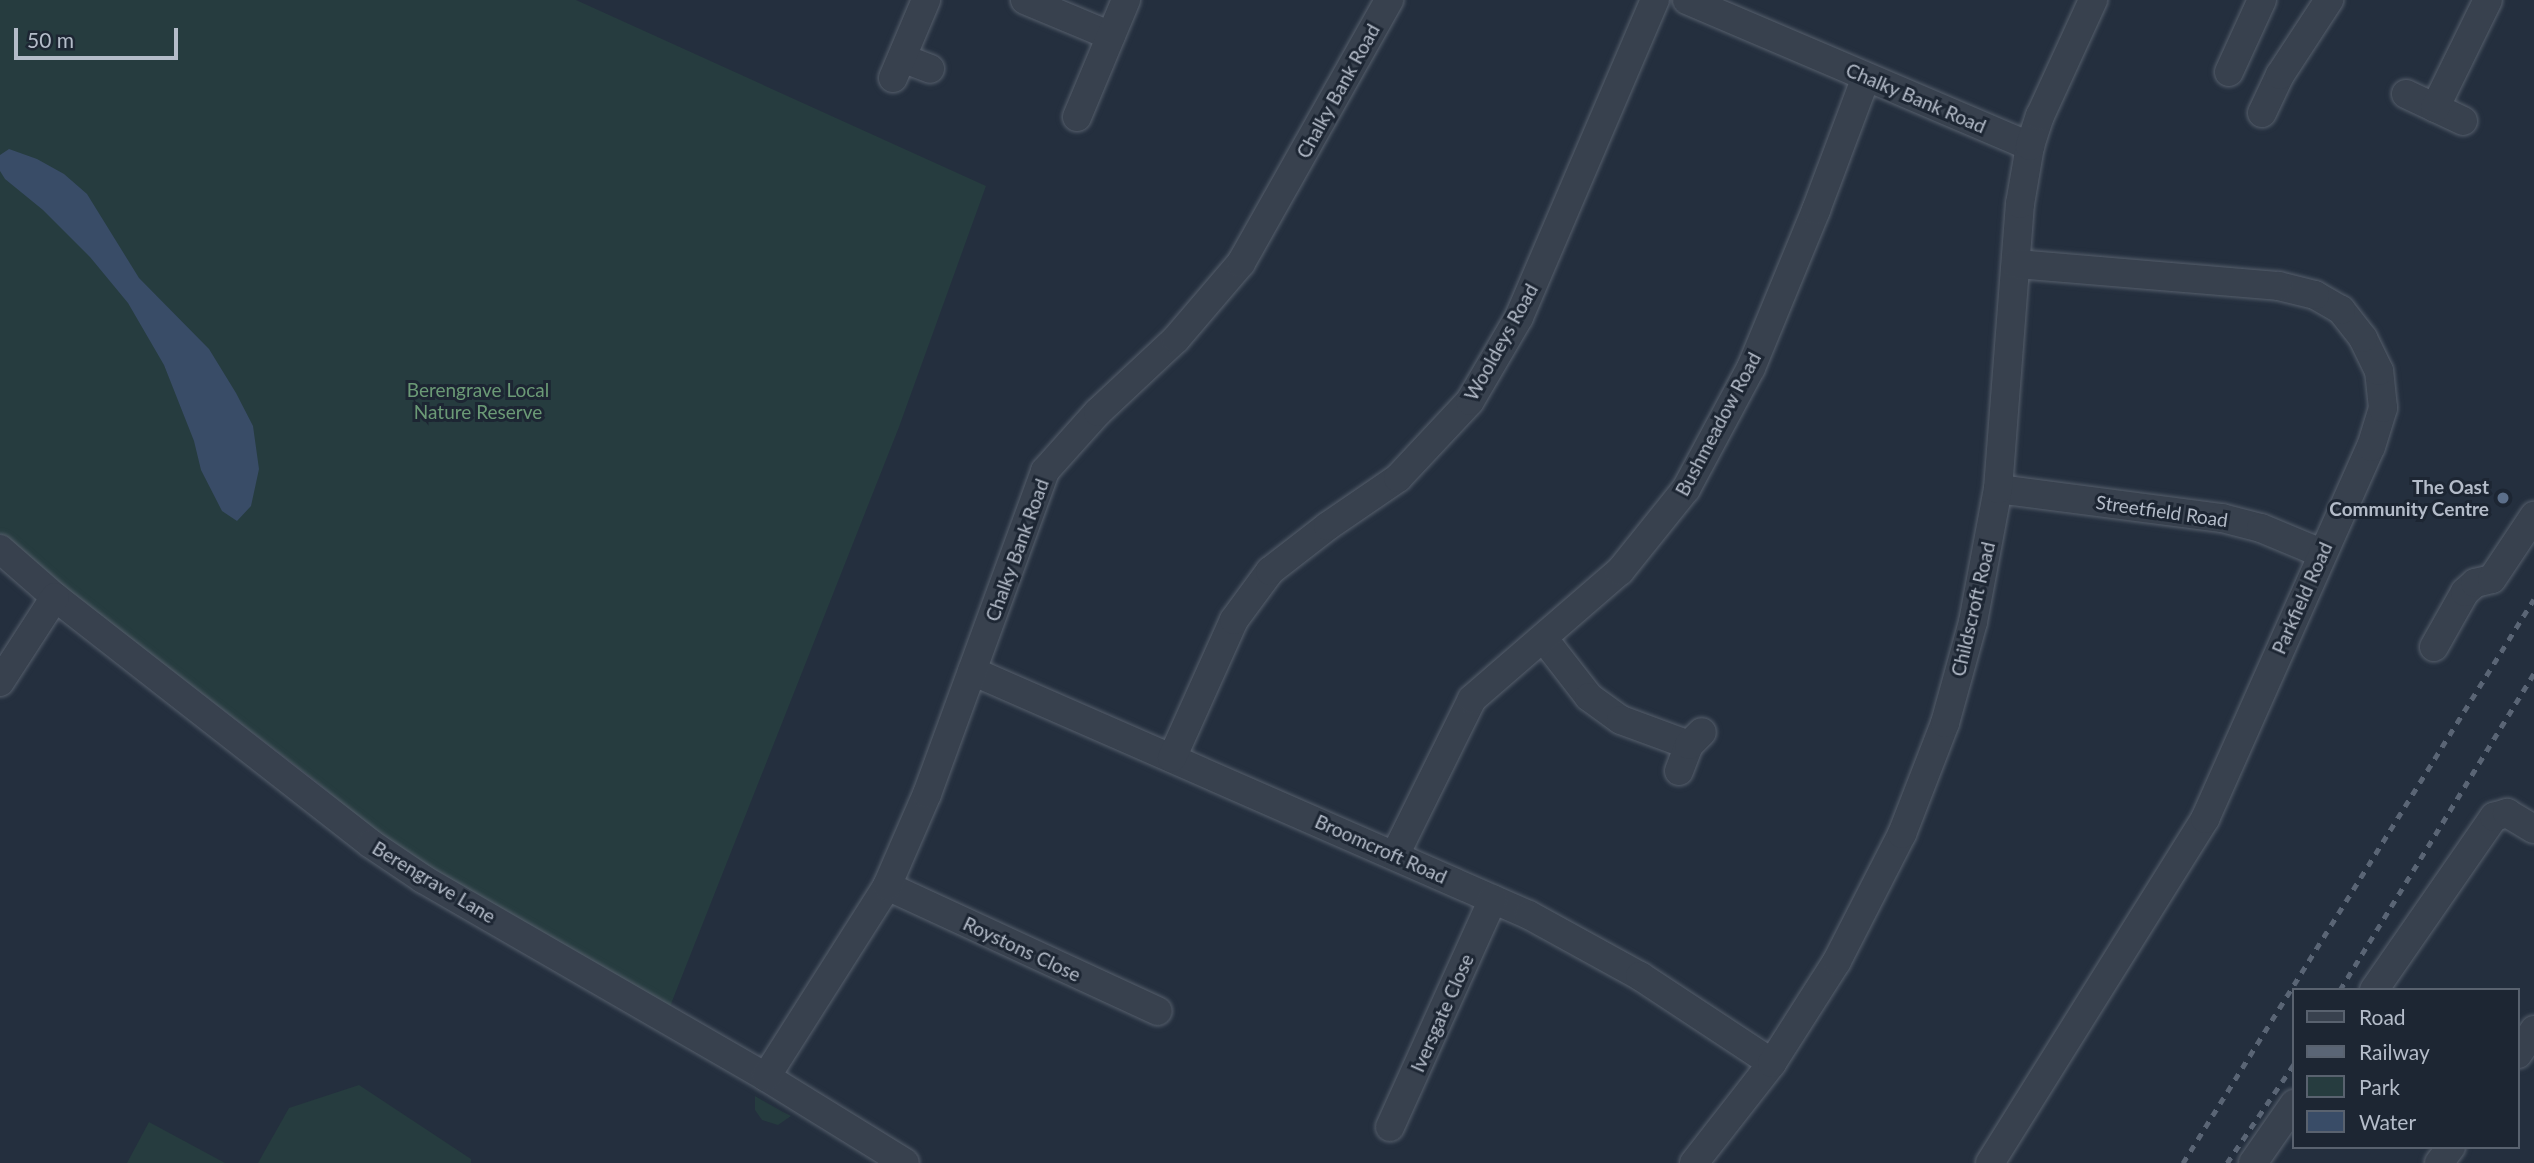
<!DOCTYPE html>
<style>
body{margin:0}
#map{position:relative;width:2534px;height:1163px;overflow:hidden;background:#242f3e;font-family:Lato,sans-serif}
div>[style]{position:absolute}
[style*='--x']{left:calc(var(--x)*1px);top:calc(var(--y)*1px);width:calc(var(--w)*1px);rotate:calc(var(--a)*1deg)}
.green>*{inset:0;background:#263c3f}
.water>*{inset:0;background:#394c67}
.roads{filter:drop-shadow(0 0 2px #565f6c) drop-shadow(0 0 2px #565f6c)}
.minor>*{height:28px;margin:-14px;padding:0 14px;transform-origin:14px;border-radius:14px;background:#38414e}
.rail>*{height:5px;margin-top:-2.5px;transform-origin:0;background:repeating-linear-gradient(90deg,#5a6575 0 7px,transparent 0 14px)}
.dots>*{width:19px;height:19px;translate:-50% -50%;box-sizing:border-box;border:4px solid #1d2633;border-radius:50%}
span{translate:-50% -50%;white-space:nowrap;text-align:center;line-height:1.15;-webkit-text-stroke:6px #1d2633;paint-order:stroke}
.street-label{font-size:19px;color:#b4bcc9}
.park-label{font-size:19px;color:#6b9a76}
.poi-label{font-size:19px;color:#b4bcc9;font-weight:700}
.right{translate:-100% -50%;text-align:right}
.legend{position:absolute;left:2292px;top:988px;width:228px;height:161px;box-sizing:border-box;background:#1d2633;border:2px solid #59626f;margin:0;padding:9px 12px;list-style:none;font-size:21px;color:#b4bcc9}
.legend li{display:flex;align-items:center;gap:14px;height:35px}
.legend b{width:35px;border:2px solid #59626f}
.scale{position:absolute;left:14px;top:28px;width:164px;height:32px;box-sizing:border-box;border:4px solid #b4bcc9;border-top:0;padding-left:9px;font-size:21px;line-height:24px;white-space:nowrap;color:#b4bcc9;-webkit-text-stroke:5px #1d2633;paint-order:stroke}
</style>
<div id="map">
<div class="green">
<div style="clip-path:polygon(0 0,576px 0,986px 186px,899px 427px,669px 1009px,382px 839px,318px 783px,0 538px)"></div>
<div style="clip-path:polygon(359px 1085px,471px 1159px,471px 1163px,258px 1163px,289px 1108px)"></div>
<div style="clip-path:polygon(755px 1096px,783px 1112px,791px 1116px,778px 1125px,762px 1120px,755px 1110px)"></div>
<div style="clip-path:polygon(149px 1122px,225px 1163px,127px 1163px)"></div>
</div>
<div class="water">
<div style="clip-path:polygon(9px 149px,37px 159px,64px 174px,87px 194px,139px 278px,209px 349px,236px 393px,253px 426px,259px 469px,251px 506px,237px 521px,222px 511px,201px 470px,194px 441px,164px 365px,128px 303px,90px 257px,43px 210px,5px 179px,0 171px,0 155px)"></div>
</div>
<div class="roads">
<div class="minor">
<div style="--x:1025;--y:0;--w:93;--a:22.7"></div>
<div style="--x:1687;--y:0;--w:373;--a:23.1"></div>
<div style="--x:902;--y:58;--w:30;--a:21"></div>
<div style="--x:2229;--y:72;--w:79;--a:-65.4"></div>
<div style="--x:893;--y:78;--w:85;--a:-67.1"></div>
<div style="--x:2406;--y:94;--w:63;--a:25.3"></div>
<div style="--x:2435;--y:108;--w:120;--a:-63.9"></div>
<div style="--x:2262;--y:113;--w:42;--a:-64.7"></div>
<div style="--x:2280;--y:75;--w:90;--a:-56.8"></div>
<div style="--x:1077;--y:117;--w:127;--a:-67.3"></div>
<div style="--x:1998;--y:489;--w:226;--a:7.4"></div>
<div style="--x:2222;--y:518;--w:40;--a:14.4"></div>
<div style="--x:2261;--y:528;--w:65;--a:22.6"></div>
<div style="--x:0;--y:549;--w:73;--a:41.1"></div>
<div style="--x:55;--y:597;--w:401;--a:38"></div>
<div style="--x:371;--y:844;--w:63;--a:33.9"></div>
<div style="--x:423;--y:879;--w:396;--a:30"></div>
<div style="--x:766;--y:1077;--w:163;--a:31.7"></div>
<div style="--x:1544;--y:639;--w:73;--a:52.2"></div>
<div style="--x:1589;--y:697;--w:39;--a:36"></div>
<div style="--x:1621;--y:720;--w:72;--a:20.2"></div>
<div style="--x:2434;--y:647;--w:63;--a:-60.6"></div>
<div style="--x:2465;--y:592;--w:13;--a:-42"></div>
<div style="--x:2475;--y:583;--w:17;--a:-13"></div>
<div style="--x:2492;--y:579;--w:76;--a:-56.3"></div>
<div style="--x:972;--y:671;--w:608;--a:23.66"></div>
<div style="--x:1529;--y:915;--w:127;--a:28.8"></div>
<div style="--x:1640;--y:976;--w:158;--a:33.4"></div>
<div style="--x:0;--y:682;--w:101;--a:-57.1"></div>
<div style="--x:1172;--y:758;--w:151;--a:-65.8"></div>
<div style="--x:1234;--y:620;--w:61;--a:-53.7"></div>
<div style="--x:1270;--y:571;--w:73;--a:-37.8"></div>
<div style="--x:1328;--y:526;--w:85;--a:-34.4"></div>
<div style="--x:1398;--y:478;--w:105;--a:-46.9"></div>
<div style="--x:1470;--y:401;--w:97;--a:-59.7"></div>
<div style="--x:1519;--y:317;--w:345;--a:-66.8"></div>
<div style="--x:1679;--y:771;--w:28;--a:-69"></div>
<div style="--x:1689;--y:745;--w:18;--a:-45"></div>
<div style="--x:1395;--y:855;--w:174;--a:-63.7"></div>
<div style="--x:1472;--y:699;--w:196;--a:-40.9"></div>
<div style="--x:1620;--y:571;--w:105;--a:-51.2"></div>
<div style="--x:1686;--y:489;--w:137;--a:-61.8"></div>
<div style="--x:1751;--y:368;--w:171;--a:-67.6"></div>
<div style="--x:1816;--y:210;--w:142;--a:-69.4"></div>
<div style="--x:887;--y:886;--w:298;--a:24.8"></div>
<div style="--x:2374;--y:990;--w:211;--a:-55.3"></div>
<div style="--x:2494;--y:817;--w:14;--a:-17"></div>
<div style="--x:2507;--y:813;--w:31;--a:31"></div>
<div style="--x:2518;--y:1054;--w:29;--a:-56"></div>
<div style="--x:766;--y:1077;--w:226;--a:-57.6"></div>
<div style="--x:887;--y:886;--w:100;--a:-66.5"></div>
<div style="--x:927;--y:794;--w:344;--a:-69.9"></div>
<div style="--x:1045;--y:471;--w:79;--a:-48.1"></div>
<div style="--x:1098;--y:412;--w:107;--a:-43.1"></div>
<div style="--x:1176;--y:339;--w:100;--a:-49.5"></div>
<div style="--x:1241;--y:263;--w:302;--a:-60.6"></div>
<div style="--x:1390;--y:1127;--w:250;--a:-65.7"></div>
<div style="--x:1694;--y:1163;--w:127;--a:-52"></div>
<div style="--x:1772;--y:1063;--w:121;--a:-57.5"></div>
<div style="--x:1837;--y:961;--w:143;--a:-62.9"></div>
<div style="--x:1902;--y:834;--w:119;--a:-68.8"></div>
<div style="--x:1945;--y:723;--w:105;--a:-74.5"></div>
<div style="--x:1973;--y:622;--w:135;--a:-79.4"></div>
<div style="--x:1998;--y:489;--w:286;--a:-85.6"></div>
<div style="--x:2020;--y:204;--w:59;--a:-80.2"></div>
<div style="--x:2030;--y:146;--w:32;--a:-72"></div>
<div style="--x:2040;--y:116;--w:128;--a:-65.4"></div>
<div style="--x:1990;--y:1163;--w:406;--a:-58"></div>
<div style="--x:2205;--y:819;--w:407;--a:-66"></div>
<div style="--x:2371;--y:447;--w:41;--a:-72.9"></div>
<div style="--x:2383;--y:408;--w:37;--a:-96"></div>
<div style="--x:2379;--y:371;--w:37;--a:-116"></div>
<div style="--x:2363;--y:338;--w:36;--a:-128"></div>
<div style="--x:2341;--y:310;--w:30;--a:-150"></div>
<div style="--x:2315;--y:295;--w:38;--a:-166"></div>
<div style="--x:2278;--y:286;--w:263;--a:-175.2"></div>
<div style="--x:2253;--y:1163;--w:72;--a:-55.2"></div>
<div style="--x:2439;--y:1163;--w:20;--a:-53"></div>
</div>
</div>
<div class="rail">
<div style="--x:2340;--y:990;--w:371;--a:-58.5"></div>
<div style="--x:2183;--y:1163;--w:664;--a:-58.1"></div>
<div style="--x:2227;--y:1163;--w:120;--a:-55.9"></div>
</div>
<div class="dots">
<div style="left:2503px;top:498px;background:#5c6f8a"></div>
</div>
<div class="street-label">
<span style="left:1338px;top:91px;rotate:-61deg">Chalky Bank Road</span>
<span style="left:1916px;top:98px;rotate:23deg">Chalky Bank Road</span>
<span style="left:1501px;top:342px;rotate:-61deg">Wooldeys Road</span>
<span style="left:1718px;top:424px;rotate:-62deg">Bushmeadow Road</span>
<span style="left:2162px;top:511px;rotate:8deg">Streetfield Road</span>
<span style="left:1017px;top:550px;rotate:-70deg">Chalky Bank Road</span>
<span style="left:2302px;top:598px;rotate:-66deg">Parkfield Road</span>
<span style="left:1973px;top:609px;rotate:-77deg">Childscroft Road</span>
<span style="left:1381px;top:849px;rotate:24deg">Broomcroft Road</span>
<span style="left:434px;top:882px;rotate:31deg">Berengrave Lane</span>
<span style="left:1022px;top:949px;rotate:25deg">Roystons Close</span>
<span style="left:1442px;top:1013px;rotate:-66deg">Iversgate Close</span>
</div>
<div class="park-label">
<span style="left:478px;top:401px">Berengrave Local<br>Nature Reserve</span>
</div>
<div class="poi-label">
<span class="right" style="left:2489px;top:498px">The Oast<br>Community Centre</span>
</div>
<ul class="legend">
<li><b style="height:9px;background:#38414e"></b>Road</li>
<li><b style="height:9px;background:#5a6575"></b>Railway</li>
<li><b style="height:19px;background:#263c3f"></b>Park</li>
<li><b style="height:19px;background:#394c67"></b>Water</li>
</ul>
<div class="scale">50 m</div>
</div>
